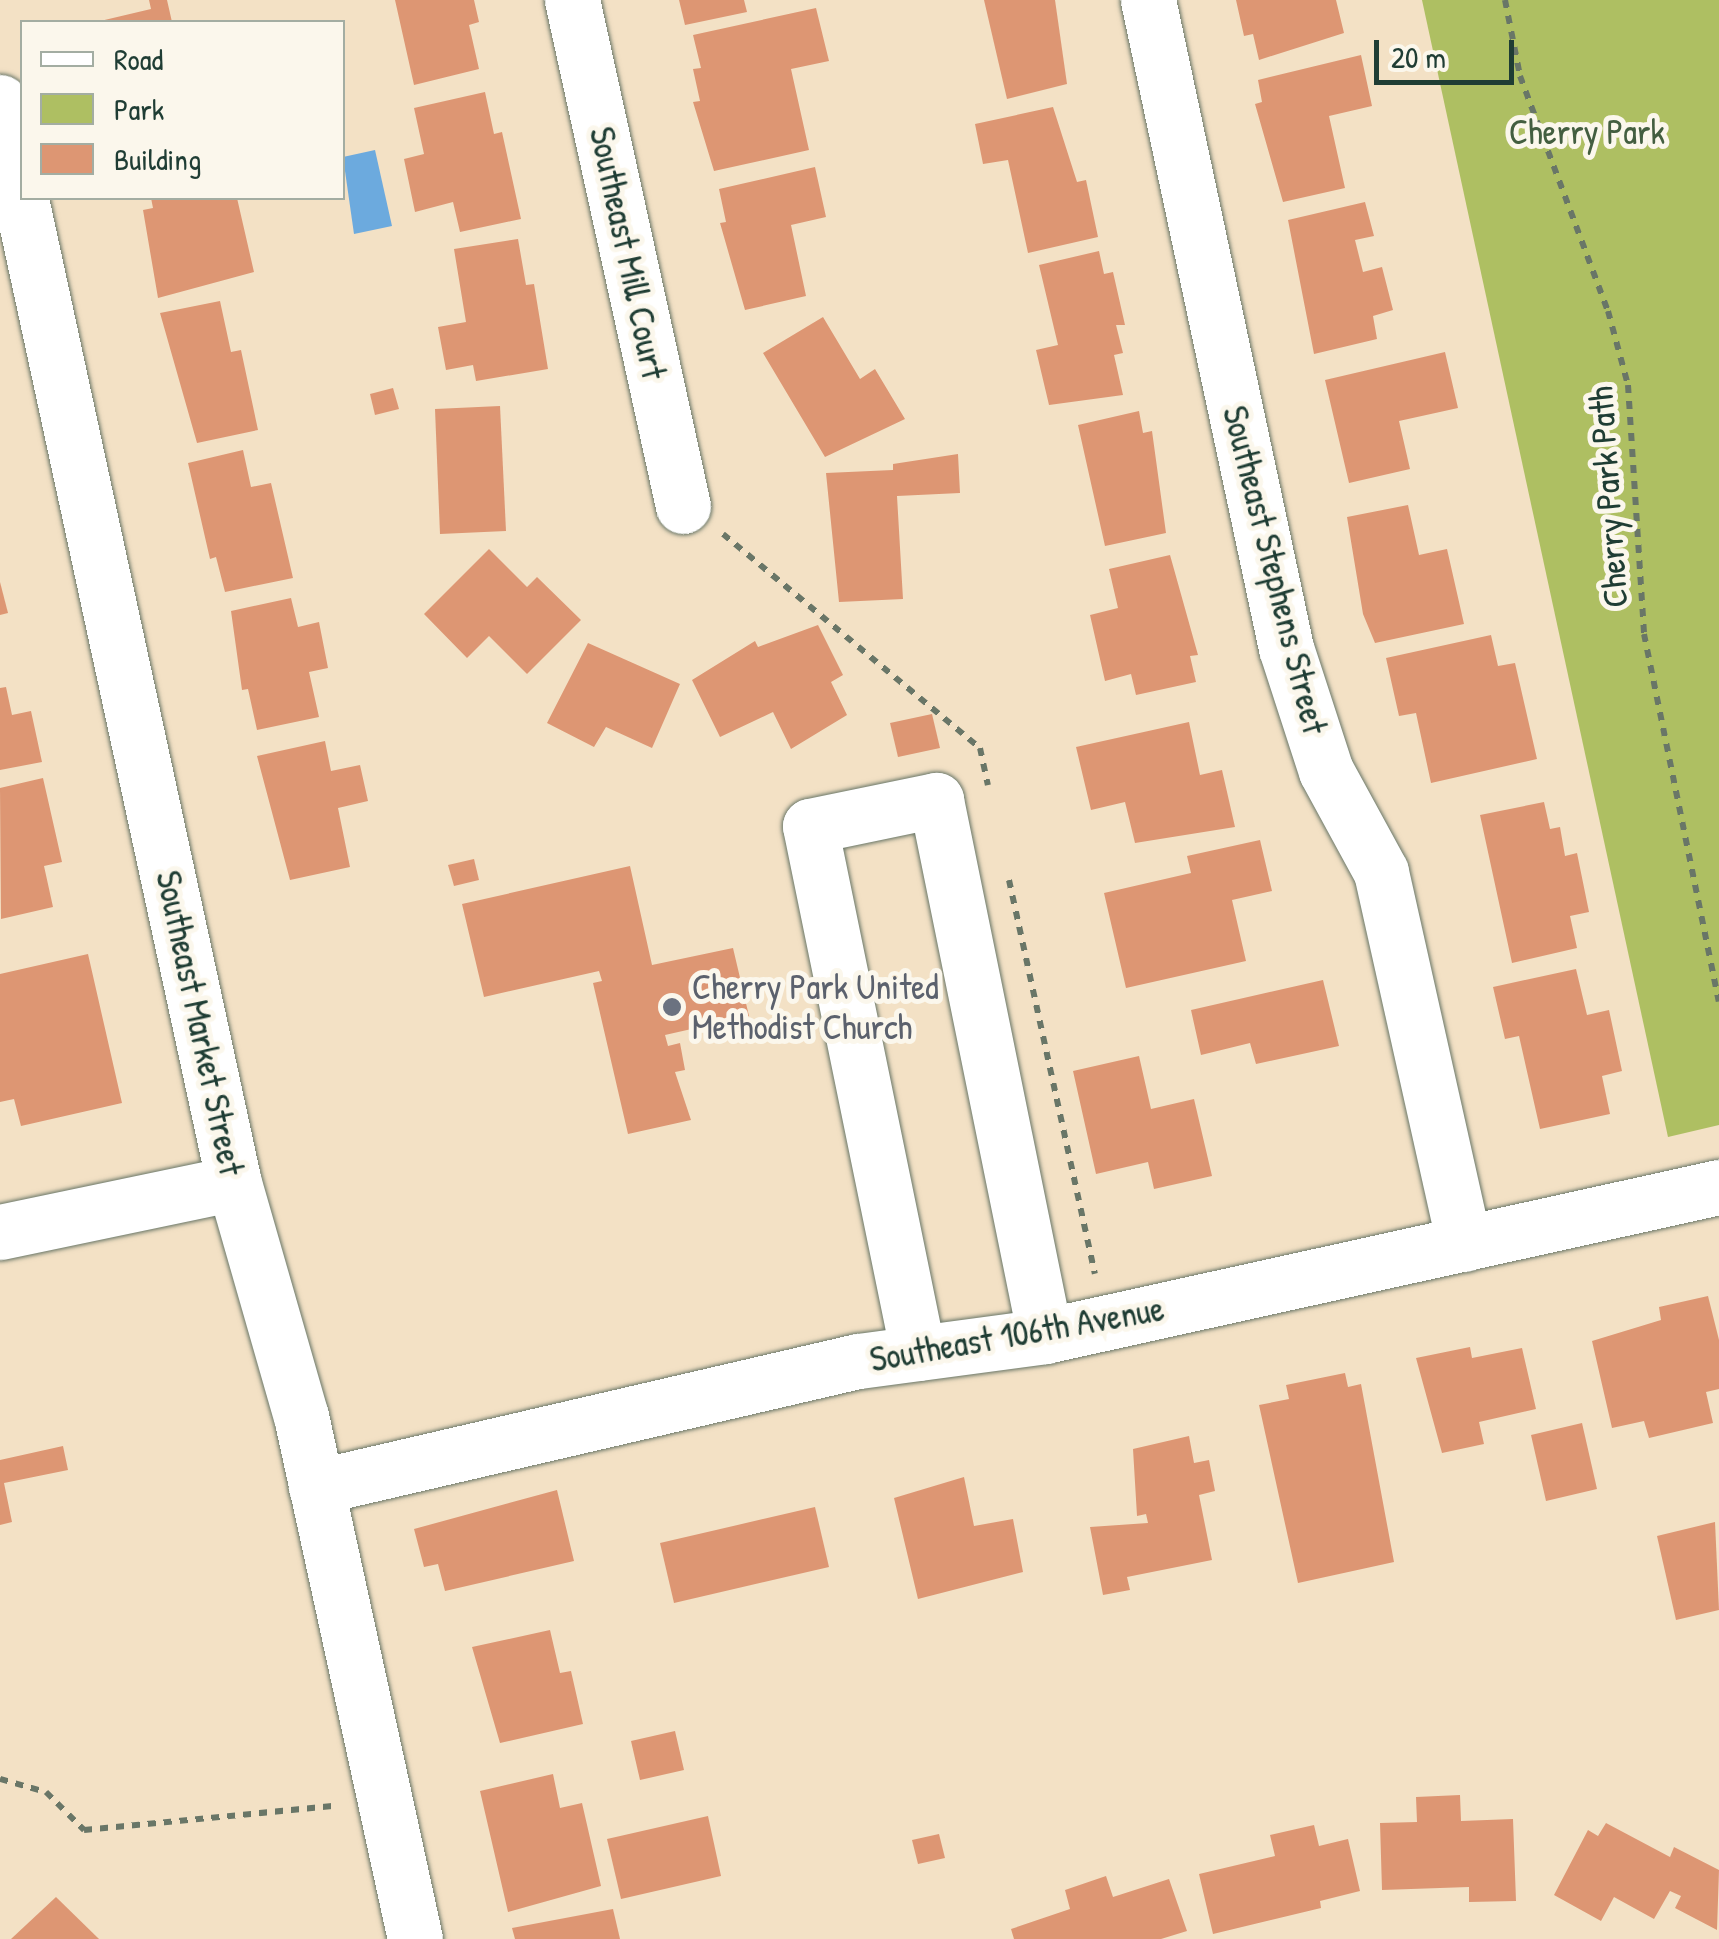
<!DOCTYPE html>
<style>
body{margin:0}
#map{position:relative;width:1719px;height:1939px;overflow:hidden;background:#f3e1c5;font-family:"Patrick Hand",sans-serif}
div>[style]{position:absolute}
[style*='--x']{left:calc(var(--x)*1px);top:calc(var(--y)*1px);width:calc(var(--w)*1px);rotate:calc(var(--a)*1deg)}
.green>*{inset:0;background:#aebf62}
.water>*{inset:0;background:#6caade}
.building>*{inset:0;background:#dd9673}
.path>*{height:6px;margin-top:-3px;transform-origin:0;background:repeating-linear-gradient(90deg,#697667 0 8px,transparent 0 16px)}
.roads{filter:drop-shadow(0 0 2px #697667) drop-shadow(0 0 2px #697667)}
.minor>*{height:55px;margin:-27.5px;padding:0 27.5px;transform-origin:27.5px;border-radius:27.5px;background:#fff}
.dots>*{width:28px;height:28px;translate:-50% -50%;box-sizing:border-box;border:5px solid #fbf7ec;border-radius:50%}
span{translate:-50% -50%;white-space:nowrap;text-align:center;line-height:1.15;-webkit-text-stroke:10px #fbf7ec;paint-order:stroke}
.park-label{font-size:35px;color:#435e40}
.street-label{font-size:35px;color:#1f3d34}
.worship-label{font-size:35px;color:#5b616d}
.left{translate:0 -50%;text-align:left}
.legend{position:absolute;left:20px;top:20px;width:325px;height:180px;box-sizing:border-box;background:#fbf7ec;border:2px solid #a3ada2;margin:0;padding:12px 18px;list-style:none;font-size:30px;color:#1f3d34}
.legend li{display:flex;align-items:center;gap:20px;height:50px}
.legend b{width:50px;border:2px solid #a3ada2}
.scale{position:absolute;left:1374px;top:40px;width:140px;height:45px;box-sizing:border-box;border:5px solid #1f3d34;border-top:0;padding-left:12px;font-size:30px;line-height:35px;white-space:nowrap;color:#1f3d34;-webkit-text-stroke:8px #fbf7ec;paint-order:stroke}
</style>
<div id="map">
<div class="green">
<div style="clip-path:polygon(1422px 0,1719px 0,1719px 1125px,1668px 1137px)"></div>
</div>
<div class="water">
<div style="clip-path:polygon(375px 150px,392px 226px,354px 234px,343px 157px)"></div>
</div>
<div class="building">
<div style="clip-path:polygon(149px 0,167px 0,172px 22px,96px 22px,151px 9px)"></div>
<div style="clip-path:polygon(395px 0,474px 0,479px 22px,469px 25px,479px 69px,414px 85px)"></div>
<div style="clip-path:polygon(679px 0,744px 0,747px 12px,685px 25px)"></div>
<div style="clip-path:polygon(984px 0,1055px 0,1067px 84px,1007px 99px)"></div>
<div style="clip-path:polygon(1236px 0,1336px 0,1344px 33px,1259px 60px,1253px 34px,1244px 36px)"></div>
<div style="clip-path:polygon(816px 8px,829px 61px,791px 69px,809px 150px,714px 171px,693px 102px,700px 101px,693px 69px,701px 68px,693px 35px)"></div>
<div style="clip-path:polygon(1361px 55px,1372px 106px,1329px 116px,1345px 188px,1283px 202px,1255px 104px,1262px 102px,1258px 80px)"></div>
<div style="clip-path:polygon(485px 92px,494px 134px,502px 132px,521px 219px,460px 232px,453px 202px,415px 212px,404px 159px,424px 154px,414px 108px)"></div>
<div style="clip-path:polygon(1053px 107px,1077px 182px,1086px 180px,1098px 237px,1028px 253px,1008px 160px,983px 164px,975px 124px)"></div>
<div style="clip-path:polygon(815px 167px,826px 217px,791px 225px,806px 296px,745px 310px,720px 223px,726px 222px,719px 189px)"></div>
<div style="clip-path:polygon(151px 198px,237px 198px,254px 272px,158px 298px,143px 210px,153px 208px)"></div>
<div style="clip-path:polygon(1365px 202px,1374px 236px,1355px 240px,1363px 272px,1382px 267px,1393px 310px,1373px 316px,1377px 339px,1314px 354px,1288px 220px)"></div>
<div style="clip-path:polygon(518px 239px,526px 285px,534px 284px,548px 369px,476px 381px,473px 365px,446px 370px,438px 327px,466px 322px,454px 249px)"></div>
<div style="clip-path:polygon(1099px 251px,1104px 274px,1113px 272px,1125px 325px,1116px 325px,1123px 353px,1114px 355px,1123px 395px,1049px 405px,1036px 350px,1058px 345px,1039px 265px)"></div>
<div style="clip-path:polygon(220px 301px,231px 352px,241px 350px,258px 430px,197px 443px,160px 313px)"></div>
<div style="clip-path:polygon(823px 317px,860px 379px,875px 369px,905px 419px,825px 457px,763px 353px)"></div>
<div style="clip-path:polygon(1445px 352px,1458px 408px,1399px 421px,1410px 469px,1349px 483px,1325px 380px)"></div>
<div style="clip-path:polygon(393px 388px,399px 409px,375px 415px,370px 394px)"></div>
<div style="clip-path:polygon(500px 406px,506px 531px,440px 534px,435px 409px)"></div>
<div style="clip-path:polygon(1139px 411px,1143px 433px,1152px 431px,1166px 533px,1105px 546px,1078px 425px)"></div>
<div style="clip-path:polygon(243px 450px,251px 487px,271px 483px,293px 578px,225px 592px,216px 557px,210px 559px,188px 463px)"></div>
<div style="clip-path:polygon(958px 454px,960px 493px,897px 496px,903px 599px,839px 602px,826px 473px,893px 470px,893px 464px)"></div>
<div style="clip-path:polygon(1408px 505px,1419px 555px,1447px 549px,1464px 624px,1375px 643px,1363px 614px,1347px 517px)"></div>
<div style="clip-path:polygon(489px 549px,527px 587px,537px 577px,581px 620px,527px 674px,489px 636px,467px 658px,424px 614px)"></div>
<div style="clip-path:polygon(1170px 555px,1198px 655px,1190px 656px,1196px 682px,1136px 695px,1131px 674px,1105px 681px,1090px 615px,1118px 608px,1109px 569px)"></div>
<div style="clip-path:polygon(0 582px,8px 613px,0 615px)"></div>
<div style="clip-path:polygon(291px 598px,298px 627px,319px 622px,328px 668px,309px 672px,319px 717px,257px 730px,248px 689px,242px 690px,231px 611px)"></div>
<div style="clip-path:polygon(818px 625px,843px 675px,831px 682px,847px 715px,791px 749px,773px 712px,720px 737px,692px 680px,755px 641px,758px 647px)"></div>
<div style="clip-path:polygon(1491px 635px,1498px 666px,1515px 663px,1537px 759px,1431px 783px,1416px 713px,1399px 716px,1386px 658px)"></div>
<div style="clip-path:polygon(588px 643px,680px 684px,652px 748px,606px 727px,594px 747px,547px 723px)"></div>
<div style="clip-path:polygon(6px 687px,12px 715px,31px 711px,42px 762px,0 770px,0 688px)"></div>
<div style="clip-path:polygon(932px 714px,940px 748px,898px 757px,890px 723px)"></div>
<div style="clip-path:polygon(1189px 722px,1200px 775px,1222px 770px,1235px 827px,1135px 843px,1125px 802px,1091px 810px,1076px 747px)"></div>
<div style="clip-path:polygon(325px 741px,331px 771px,360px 765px,368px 801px,338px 808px,350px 867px,290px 880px,257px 756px)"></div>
<div style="clip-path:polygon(43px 778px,62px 862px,44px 866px,53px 907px,1px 919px,0 788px)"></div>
<div style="clip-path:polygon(1544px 802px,1550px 829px,1560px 827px,1565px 856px,1577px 853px,1589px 912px,1570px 916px,1577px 948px,1512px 963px,1480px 815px)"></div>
<div style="clip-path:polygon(1260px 840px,1272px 891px,1232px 900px,1246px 961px,1126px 988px,1104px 893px,1191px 873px,1187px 856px)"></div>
<div style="clip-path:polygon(474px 859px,479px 880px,454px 886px,448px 865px)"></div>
<div style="clip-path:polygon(630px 866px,652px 965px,733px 948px,749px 1016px,665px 1035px,668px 1046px,680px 1043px,685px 1070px,675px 1072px,691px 1120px,628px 1134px,593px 983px,602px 981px,599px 971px,484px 997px,462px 904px)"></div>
<div style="clip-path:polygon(88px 954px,122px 1103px,21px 1126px,14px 1099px,0 1102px,0 974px)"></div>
<div style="clip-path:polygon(1576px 969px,1587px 1015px,1609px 1010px,1622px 1071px,1602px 1076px,1610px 1114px,1540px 1129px,1519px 1036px,1505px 1039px,1493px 987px)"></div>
<div style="clip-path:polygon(1323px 980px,1339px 1046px,1256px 1064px,1250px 1043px,1201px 1055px,1191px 1010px)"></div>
<div style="clip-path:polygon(1139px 1056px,1151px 1109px,1194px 1099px,1212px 1176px,1154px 1189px,1148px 1162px,1096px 1174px,1073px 1071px)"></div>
<div style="clip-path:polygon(1708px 1296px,1719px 1340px,1719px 1389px,1706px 1392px,1713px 1423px,1649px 1438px,1644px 1421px,1612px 1428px,1592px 1341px,1661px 1320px,1659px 1307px)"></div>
<div style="clip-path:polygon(1470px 1347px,1472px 1358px,1522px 1348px,1536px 1409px,1479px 1422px,1484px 1444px,1442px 1453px,1416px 1358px)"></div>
<div style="clip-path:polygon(1345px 1373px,1348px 1387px,1361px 1384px,1394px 1562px,1298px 1583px,1259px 1405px,1289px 1399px,1286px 1385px)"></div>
<div style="clip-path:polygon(1582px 1423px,1597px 1489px,1546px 1501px,1531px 1435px)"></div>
<div style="clip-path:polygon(1189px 1436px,1194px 1463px,1209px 1460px,1215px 1491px,1199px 1495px,1212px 1560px,1127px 1577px,1130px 1590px,1103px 1595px,1090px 1527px,1148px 1523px,1146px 1514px,1137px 1516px,1133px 1449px)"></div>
<div style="clip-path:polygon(63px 1446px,68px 1470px,4px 1483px,12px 1522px,0 1525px,0 1460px)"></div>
<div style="clip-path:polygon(964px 1477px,974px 1526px,1013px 1519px,1023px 1572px,918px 1599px,894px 1498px)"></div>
<div style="clip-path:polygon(557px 1490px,574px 1561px,445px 1591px,438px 1564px,424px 1567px,414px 1529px)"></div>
<div style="clip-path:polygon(815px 1507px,829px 1567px,674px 1603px,660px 1543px)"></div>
<div style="clip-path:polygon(1715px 1522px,1719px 1610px,1676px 1620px,1657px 1536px)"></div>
<div style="clip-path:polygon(550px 1630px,560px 1673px,571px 1671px,583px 1724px,500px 1743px,472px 1647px)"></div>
<div style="clip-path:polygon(675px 1731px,684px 1770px,640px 1780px,631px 1741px)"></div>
<div style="clip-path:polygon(553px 1774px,560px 1808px,582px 1803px,601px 1886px,508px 1912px,480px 1791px)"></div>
<div style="clip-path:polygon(1460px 1795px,1461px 1821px,1513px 1819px,1516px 1901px,1469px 1902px,1469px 1887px,1382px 1890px,1380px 1823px,1417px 1822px,1416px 1797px)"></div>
<div style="clip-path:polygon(708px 1816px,721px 1876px,621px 1899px,607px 1839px)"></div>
<div style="clip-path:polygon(1606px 1823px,1670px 1857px,1674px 1847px,1719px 1870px,1717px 1930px,1675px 1908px,1681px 1896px,1670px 1891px,1654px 1919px,1614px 1897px,1601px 1921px,1554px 1895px,1588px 1830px,1598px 1836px)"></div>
<div style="clip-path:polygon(1314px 1825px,1319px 1846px,1348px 1839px,1360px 1891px,1320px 1901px,1321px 1908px,1213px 1934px,1199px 1874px,1275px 1856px,1270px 1835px)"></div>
<div style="clip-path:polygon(939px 1834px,945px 1858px,918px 1864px,912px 1840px)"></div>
<div style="clip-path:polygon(1106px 1876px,1113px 1897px,1169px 1879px,1187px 1931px,1161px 1939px,1014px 1939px,1011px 1929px,1070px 1909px,1065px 1890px)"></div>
<div style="clip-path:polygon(56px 1897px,99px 1939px,11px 1939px)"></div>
<div style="clip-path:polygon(613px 1909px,620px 1939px,515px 1939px,512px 1928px)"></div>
</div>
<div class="path">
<div style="--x:1505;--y:0;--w:77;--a:78.8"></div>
<div style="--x:1520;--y:76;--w:251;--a:69.5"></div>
<div style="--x:1608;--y:311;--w:77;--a:74.9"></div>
<div style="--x:1628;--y:385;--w:250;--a:86.3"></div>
<div style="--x:1644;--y:634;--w:375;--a:78.5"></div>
<div style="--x:723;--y:534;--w:334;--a:39.8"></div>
<div style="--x:980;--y:748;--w:38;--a:78"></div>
<div style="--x:1009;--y:880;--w:403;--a:77.7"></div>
<div style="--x:0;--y:1779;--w:48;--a:15.8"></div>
<div style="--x:46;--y:1792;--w:54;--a:45"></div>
<div style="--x:84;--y:1830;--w:252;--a:-5.5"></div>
</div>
<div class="roads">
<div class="minor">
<div style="--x:572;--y:0;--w:518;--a:77.63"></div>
<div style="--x:1148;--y:0;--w:663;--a:77.98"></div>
<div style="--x:1286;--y:648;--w:129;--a:72"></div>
<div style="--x:1326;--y:771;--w:115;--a:61.4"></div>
<div style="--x:1381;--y:872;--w:381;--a:77.4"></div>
<div style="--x:0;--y:102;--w:1106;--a:77.79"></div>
<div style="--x:234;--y:1183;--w:242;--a:74"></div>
<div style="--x:301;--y:1416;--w:535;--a:77.7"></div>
<div style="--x:0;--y:1232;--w:239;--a:-11.8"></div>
<div style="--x:918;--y:1353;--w:538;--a:-101.58"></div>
<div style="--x:810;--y:826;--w:129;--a:-11.7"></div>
<div style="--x:936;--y:800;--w:547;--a:78.51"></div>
<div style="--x:316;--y:1487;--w:556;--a:-13.09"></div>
<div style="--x:858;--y:1361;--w:189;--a:-7.6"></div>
<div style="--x:1045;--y:1336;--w:690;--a:-12.47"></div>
</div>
</div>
<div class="dots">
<div style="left:672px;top:1007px;background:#6b7280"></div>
</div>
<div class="park-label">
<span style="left:1587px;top:132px">Cherry Park</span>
</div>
<div class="street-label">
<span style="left:628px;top:253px;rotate:78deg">Southeast Mill Court</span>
<span style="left:1608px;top:497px;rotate:-94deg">Cherry Park Path</span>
<span style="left:1275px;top:570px;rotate:76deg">Southeast Stephens Street</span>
<span style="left:200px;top:1023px;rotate:78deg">Southeast Market Street</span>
<span style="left:1017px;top:1334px;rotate:-10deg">Southeast 106th Avenue</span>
</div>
<div class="worship-label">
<span class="left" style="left:692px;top:1007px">Cherry Park United<br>Methodist Church</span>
</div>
<ul class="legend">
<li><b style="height:12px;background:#fff"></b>Road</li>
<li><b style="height:28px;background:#aebf62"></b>Park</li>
<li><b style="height:28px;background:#dd9673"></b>Building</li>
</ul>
<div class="scale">20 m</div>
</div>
